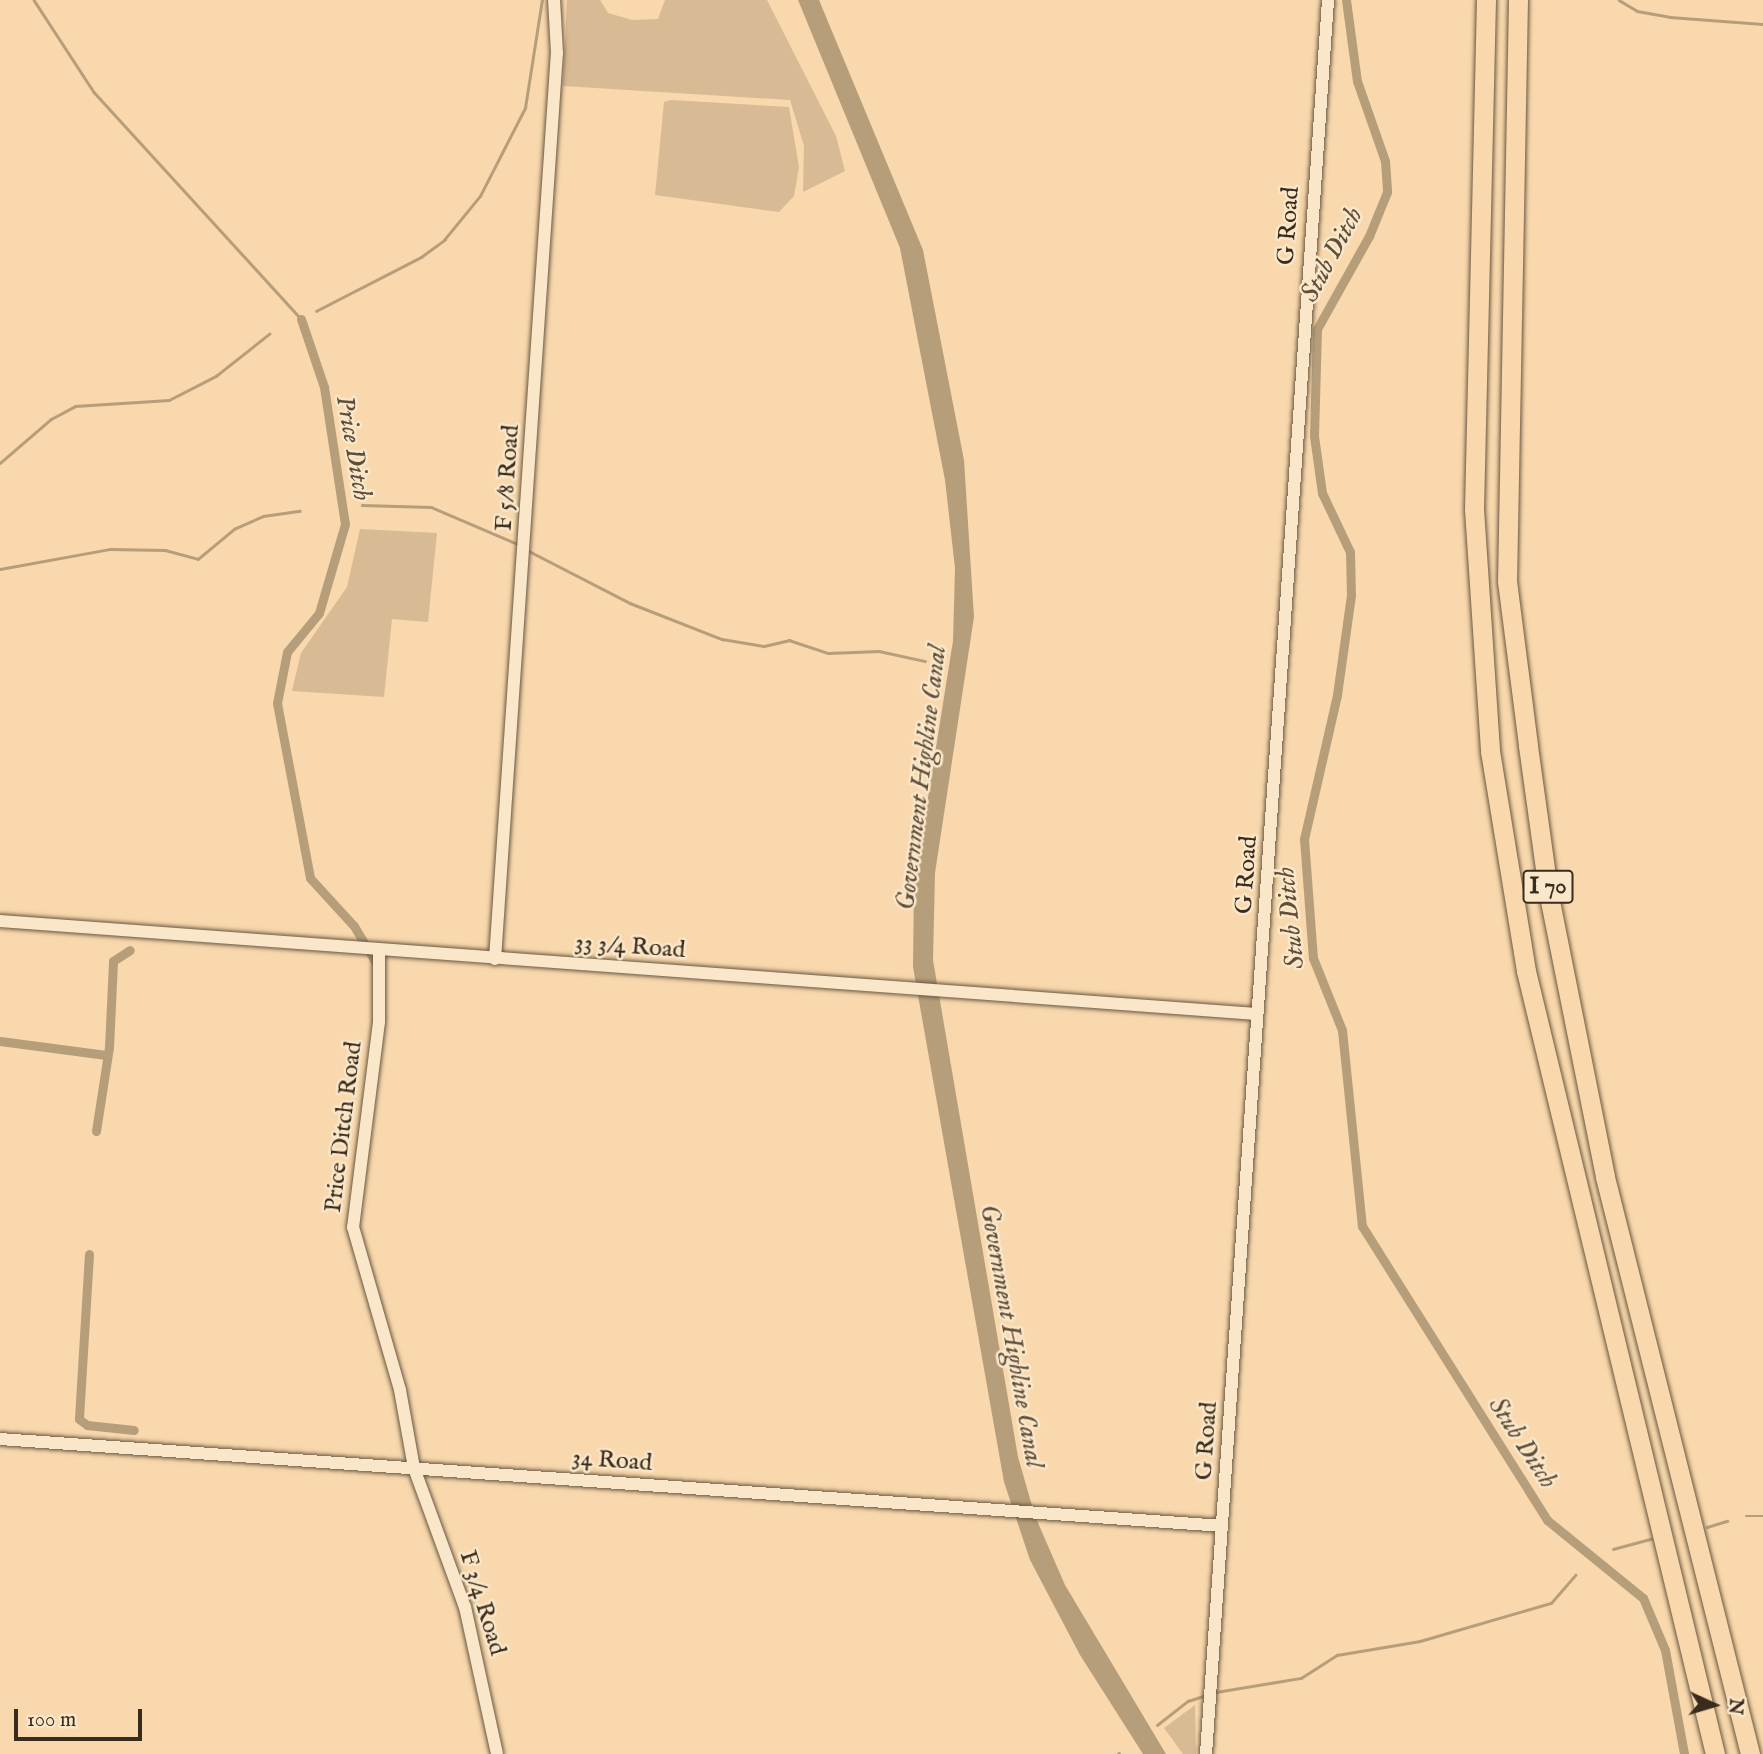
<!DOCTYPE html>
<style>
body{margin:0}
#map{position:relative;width:1763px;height:1754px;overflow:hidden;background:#f8d8ac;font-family:"IM FELL English",serif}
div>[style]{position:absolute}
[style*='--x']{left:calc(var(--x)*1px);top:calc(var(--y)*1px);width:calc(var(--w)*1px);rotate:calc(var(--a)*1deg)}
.green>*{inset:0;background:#d8bb94}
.water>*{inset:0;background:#b79e7b}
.stream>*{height:2.5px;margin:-1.25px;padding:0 1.25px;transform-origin:1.25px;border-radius:1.25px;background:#b79e7b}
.canal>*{height:9px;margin:-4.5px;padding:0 4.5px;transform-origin:4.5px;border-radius:4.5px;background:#b79e7b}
.roads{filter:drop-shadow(0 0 2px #695741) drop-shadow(0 0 2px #695741)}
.minor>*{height:12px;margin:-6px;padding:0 6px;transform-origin:6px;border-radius:6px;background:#fae6c9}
.highway>*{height:19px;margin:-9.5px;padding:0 9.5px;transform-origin:9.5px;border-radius:9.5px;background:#f8d8ac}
span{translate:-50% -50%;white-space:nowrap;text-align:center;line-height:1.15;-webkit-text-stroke:5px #fae6c9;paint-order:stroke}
.shield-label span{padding:2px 5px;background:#fae6c9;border:2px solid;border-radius:5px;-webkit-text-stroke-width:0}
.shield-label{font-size:23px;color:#392c1d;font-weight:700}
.street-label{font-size:24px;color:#392c1d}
.water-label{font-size:26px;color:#5f4e39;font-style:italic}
.north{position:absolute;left:1679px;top:1670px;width:70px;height:70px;-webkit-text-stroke:5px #fae6c9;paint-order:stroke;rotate:94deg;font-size:19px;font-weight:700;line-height:28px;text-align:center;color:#392c1d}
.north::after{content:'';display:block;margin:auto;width:24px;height:32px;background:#392c1d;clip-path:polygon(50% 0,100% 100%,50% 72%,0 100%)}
.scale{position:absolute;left:14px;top:1709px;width:128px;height:32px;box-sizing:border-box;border:4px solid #392c1d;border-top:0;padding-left:9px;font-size:21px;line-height:24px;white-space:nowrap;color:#392c1d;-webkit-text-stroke:5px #fae6c9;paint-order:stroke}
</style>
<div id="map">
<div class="green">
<div style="clip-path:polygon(567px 0,600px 0,608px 13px,632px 20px,658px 19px,665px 0,767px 0,836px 136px,845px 171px,803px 192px,804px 146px,790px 100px,563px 86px)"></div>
<div style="clip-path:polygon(671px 100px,789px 107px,799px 167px,794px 196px,779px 212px,655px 195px,664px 102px)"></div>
<div style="clip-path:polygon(360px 529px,437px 533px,428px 622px,392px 619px,384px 697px,292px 691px,301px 653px,347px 587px)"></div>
<div style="clip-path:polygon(1195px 1705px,1196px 1754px,1183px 1754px,1164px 1728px)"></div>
</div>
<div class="water">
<div style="clip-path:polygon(798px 0,819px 0,923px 250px,964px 460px,974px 617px,935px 873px,933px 960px,1018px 1457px,1035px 1516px,1065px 1585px,1166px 1754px,1143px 1754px,1080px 1655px,1030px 1560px,1004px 1482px,913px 967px,914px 885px,953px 641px,955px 568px,945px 480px,900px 248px)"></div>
</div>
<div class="stream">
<div style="--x:34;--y:0;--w:110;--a:56.9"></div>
<div style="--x:94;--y:92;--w:307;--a:47.6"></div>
<div style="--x:1619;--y:0;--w:21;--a:31"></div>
<div style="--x:1637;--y:11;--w:34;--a:10"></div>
<div style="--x:1670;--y:17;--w:93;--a:4.3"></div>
<div style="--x:316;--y:311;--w:118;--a:-27.2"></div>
<div style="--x:421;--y:257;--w:29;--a:-36"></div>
<div style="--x:444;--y:240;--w:57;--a:-50.7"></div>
<div style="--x:480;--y:196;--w:99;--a:-62.9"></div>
<div style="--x:525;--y:108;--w:109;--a:-81.1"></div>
<div style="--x:0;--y:463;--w:67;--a:-40.8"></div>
<div style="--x:51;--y:419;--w:27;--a:-28"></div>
<div style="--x:75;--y:406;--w:94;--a:-3.7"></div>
<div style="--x:169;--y:400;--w:53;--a:-27.1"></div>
<div style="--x:216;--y:376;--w:68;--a:-38.4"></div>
<div style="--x:362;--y:505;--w:69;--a:1.7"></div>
<div style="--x:431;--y:507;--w:97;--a:23.1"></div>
<div style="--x:529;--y:551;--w:114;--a:27.2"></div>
<div style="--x:630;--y:603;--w:99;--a:21.4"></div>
<div style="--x:722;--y:639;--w:43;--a:9.5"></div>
<div style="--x:764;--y:646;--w:26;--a:-13"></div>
<div style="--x:789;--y:640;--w:41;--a:18.4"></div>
<div style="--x:828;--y:653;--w:51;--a:-2.2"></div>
<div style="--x:879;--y:651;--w:47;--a:12.3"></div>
<div style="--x:0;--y:569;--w:112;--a:-10.3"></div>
<div style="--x:110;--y:549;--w:55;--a:1"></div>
<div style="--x:165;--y:550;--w:34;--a:15"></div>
<div style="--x:198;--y:559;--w:47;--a:-39.8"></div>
<div style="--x:234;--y:529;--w:32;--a:-24"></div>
<div style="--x:263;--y:516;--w:37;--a:-8"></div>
<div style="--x:1746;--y:1516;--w:17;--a:0"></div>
<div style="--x:1707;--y:1527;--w:21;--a:-17"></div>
<div style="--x:1613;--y:1549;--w:39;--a:-15"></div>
<div style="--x:1216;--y:1692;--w:86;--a:-9.4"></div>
<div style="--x:1301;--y:1678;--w:43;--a:-32.6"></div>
<div style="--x:1337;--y:1655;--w:84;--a:-9.6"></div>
<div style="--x:1420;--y:1641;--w:136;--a:-16.2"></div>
<div style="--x:1551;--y:1603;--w:37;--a:-49"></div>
<div style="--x:1157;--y:1725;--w:39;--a:-38"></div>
<div style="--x:1188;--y:1701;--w:19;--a:-18"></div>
<div style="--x:1118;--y:1754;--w:1;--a:-45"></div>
</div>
<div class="canal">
<div style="--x:1346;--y:0;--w:82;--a:82.3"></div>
<div style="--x:1357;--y:81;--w:85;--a:70.7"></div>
<div style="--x:1385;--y:161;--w:31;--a:86"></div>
<div style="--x:1387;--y:192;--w:48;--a:112.2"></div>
<div style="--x:1369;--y:236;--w:107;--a:119.2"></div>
<div style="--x:1317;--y:329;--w:107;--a:91.6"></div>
<div style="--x:1314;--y:436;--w:58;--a:82"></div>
<div style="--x:1322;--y:493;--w:65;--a:64.6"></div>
<div style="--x:1350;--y:552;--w:43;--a:88.7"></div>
<div style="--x:1351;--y:595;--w:101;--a:98"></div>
<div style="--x:1337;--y:695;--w:148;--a:102.9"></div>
<div style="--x:1304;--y:839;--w:119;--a:85.7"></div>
<div style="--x:1313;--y:958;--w:78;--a:68.1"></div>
<div style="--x:1342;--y:1030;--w:197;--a:84.2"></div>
<div style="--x:1362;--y:1226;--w:347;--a:57.8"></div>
<div style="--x:1547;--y:1520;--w:124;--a:39.1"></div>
<div style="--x:1643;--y:1598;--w:56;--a:67.1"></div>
<div style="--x:1665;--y:1650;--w:106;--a:79.6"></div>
<div style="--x:301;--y:319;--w:72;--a:71.3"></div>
<div style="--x:324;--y:387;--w:139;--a:81.3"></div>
<div style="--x:345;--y:524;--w:93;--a:106.3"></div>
<div style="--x:319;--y:613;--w:50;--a:129.4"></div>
<div style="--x:287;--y:652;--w:52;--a:101.1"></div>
<div style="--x:277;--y:703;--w:178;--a:79.3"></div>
<div style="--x:310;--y:878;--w:65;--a:47.5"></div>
<div style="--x:354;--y:926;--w:43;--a:59.3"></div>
<div style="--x:0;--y:1041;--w:107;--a:7.5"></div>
<div style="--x:96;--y:1131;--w:85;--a:-81.2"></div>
<div style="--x:109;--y:1047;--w:86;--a:-87.3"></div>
<div style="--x:113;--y:961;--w:20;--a:-33"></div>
<div style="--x:89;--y:1254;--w:165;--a:93.5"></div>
<div style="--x:79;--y:1419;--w:10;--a:37"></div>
<div style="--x:87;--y:1425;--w:47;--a:6.1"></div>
</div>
<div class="roads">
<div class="minor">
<div style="--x:0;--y:921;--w:1260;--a:4.23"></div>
<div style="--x:379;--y:950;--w:72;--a:90"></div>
<div style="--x:379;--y:1022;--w:207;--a:97.2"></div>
<div style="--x:353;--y:1227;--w:170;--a:73.9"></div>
<div style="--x:400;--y:1390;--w:79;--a:79.8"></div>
<div style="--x:414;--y:1468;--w:148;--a:69.9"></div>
<div style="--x:465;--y:1607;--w:150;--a:77.7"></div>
<div style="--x:495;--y:959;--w:908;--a:-86.09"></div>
<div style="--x:557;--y:53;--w:53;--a:-93.2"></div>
<div style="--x:0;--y:1439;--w:1225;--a:4.07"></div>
<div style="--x:1206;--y:1754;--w:1758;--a:-86.02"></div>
</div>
<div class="highway">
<div style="--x:1486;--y:0;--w:509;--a:91.35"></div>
<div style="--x:1474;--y:509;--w:243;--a:86.2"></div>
<div style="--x:1490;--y:751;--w:223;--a:80.7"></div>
<div style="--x:1526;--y:971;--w:805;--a:76.43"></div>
<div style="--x:1518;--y:0;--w:581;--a:91.08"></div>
<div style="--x:1507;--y:581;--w:166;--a:82.7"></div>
<div style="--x:1528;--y:746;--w:146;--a:82.1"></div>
<div style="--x:1548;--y:891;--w:292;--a:78.7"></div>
<div style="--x:1605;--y:1177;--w:595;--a:75.89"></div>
</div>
</div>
<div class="shield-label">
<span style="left:1548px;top:887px">I 70</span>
</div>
<div class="street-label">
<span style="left:1289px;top:226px;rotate:-86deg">G Road</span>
<span style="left:508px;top:478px;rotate:-86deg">F 5/8 Road</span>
<span style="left:1247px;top:875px;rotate:-86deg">G Road</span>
<span style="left:630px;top:947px;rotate:4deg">33 3/4 Road</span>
<span style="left:344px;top:1127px;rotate:-83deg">Price Ditch Road</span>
<span style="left:1207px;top:1441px;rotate:-86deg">G Road</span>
<span style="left:612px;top:1461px;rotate:4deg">34 Road</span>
<span style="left:482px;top:1603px;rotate:73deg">F 3/4 Road</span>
</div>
<div class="water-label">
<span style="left:1332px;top:255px;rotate:-62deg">Stub Ditch</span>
<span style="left:353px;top:448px;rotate:80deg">Price Ditch</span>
<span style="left:922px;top:778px;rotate:-83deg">Government Highline Canal</span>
<span style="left:1291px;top:918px;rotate:-96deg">Stub Ditch</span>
<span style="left:1011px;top:1336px;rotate:80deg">Government Highline Canal</span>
<span style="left:1522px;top:1443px;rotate:57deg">Stub Ditch</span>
</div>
<div class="north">N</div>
<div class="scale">100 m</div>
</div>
